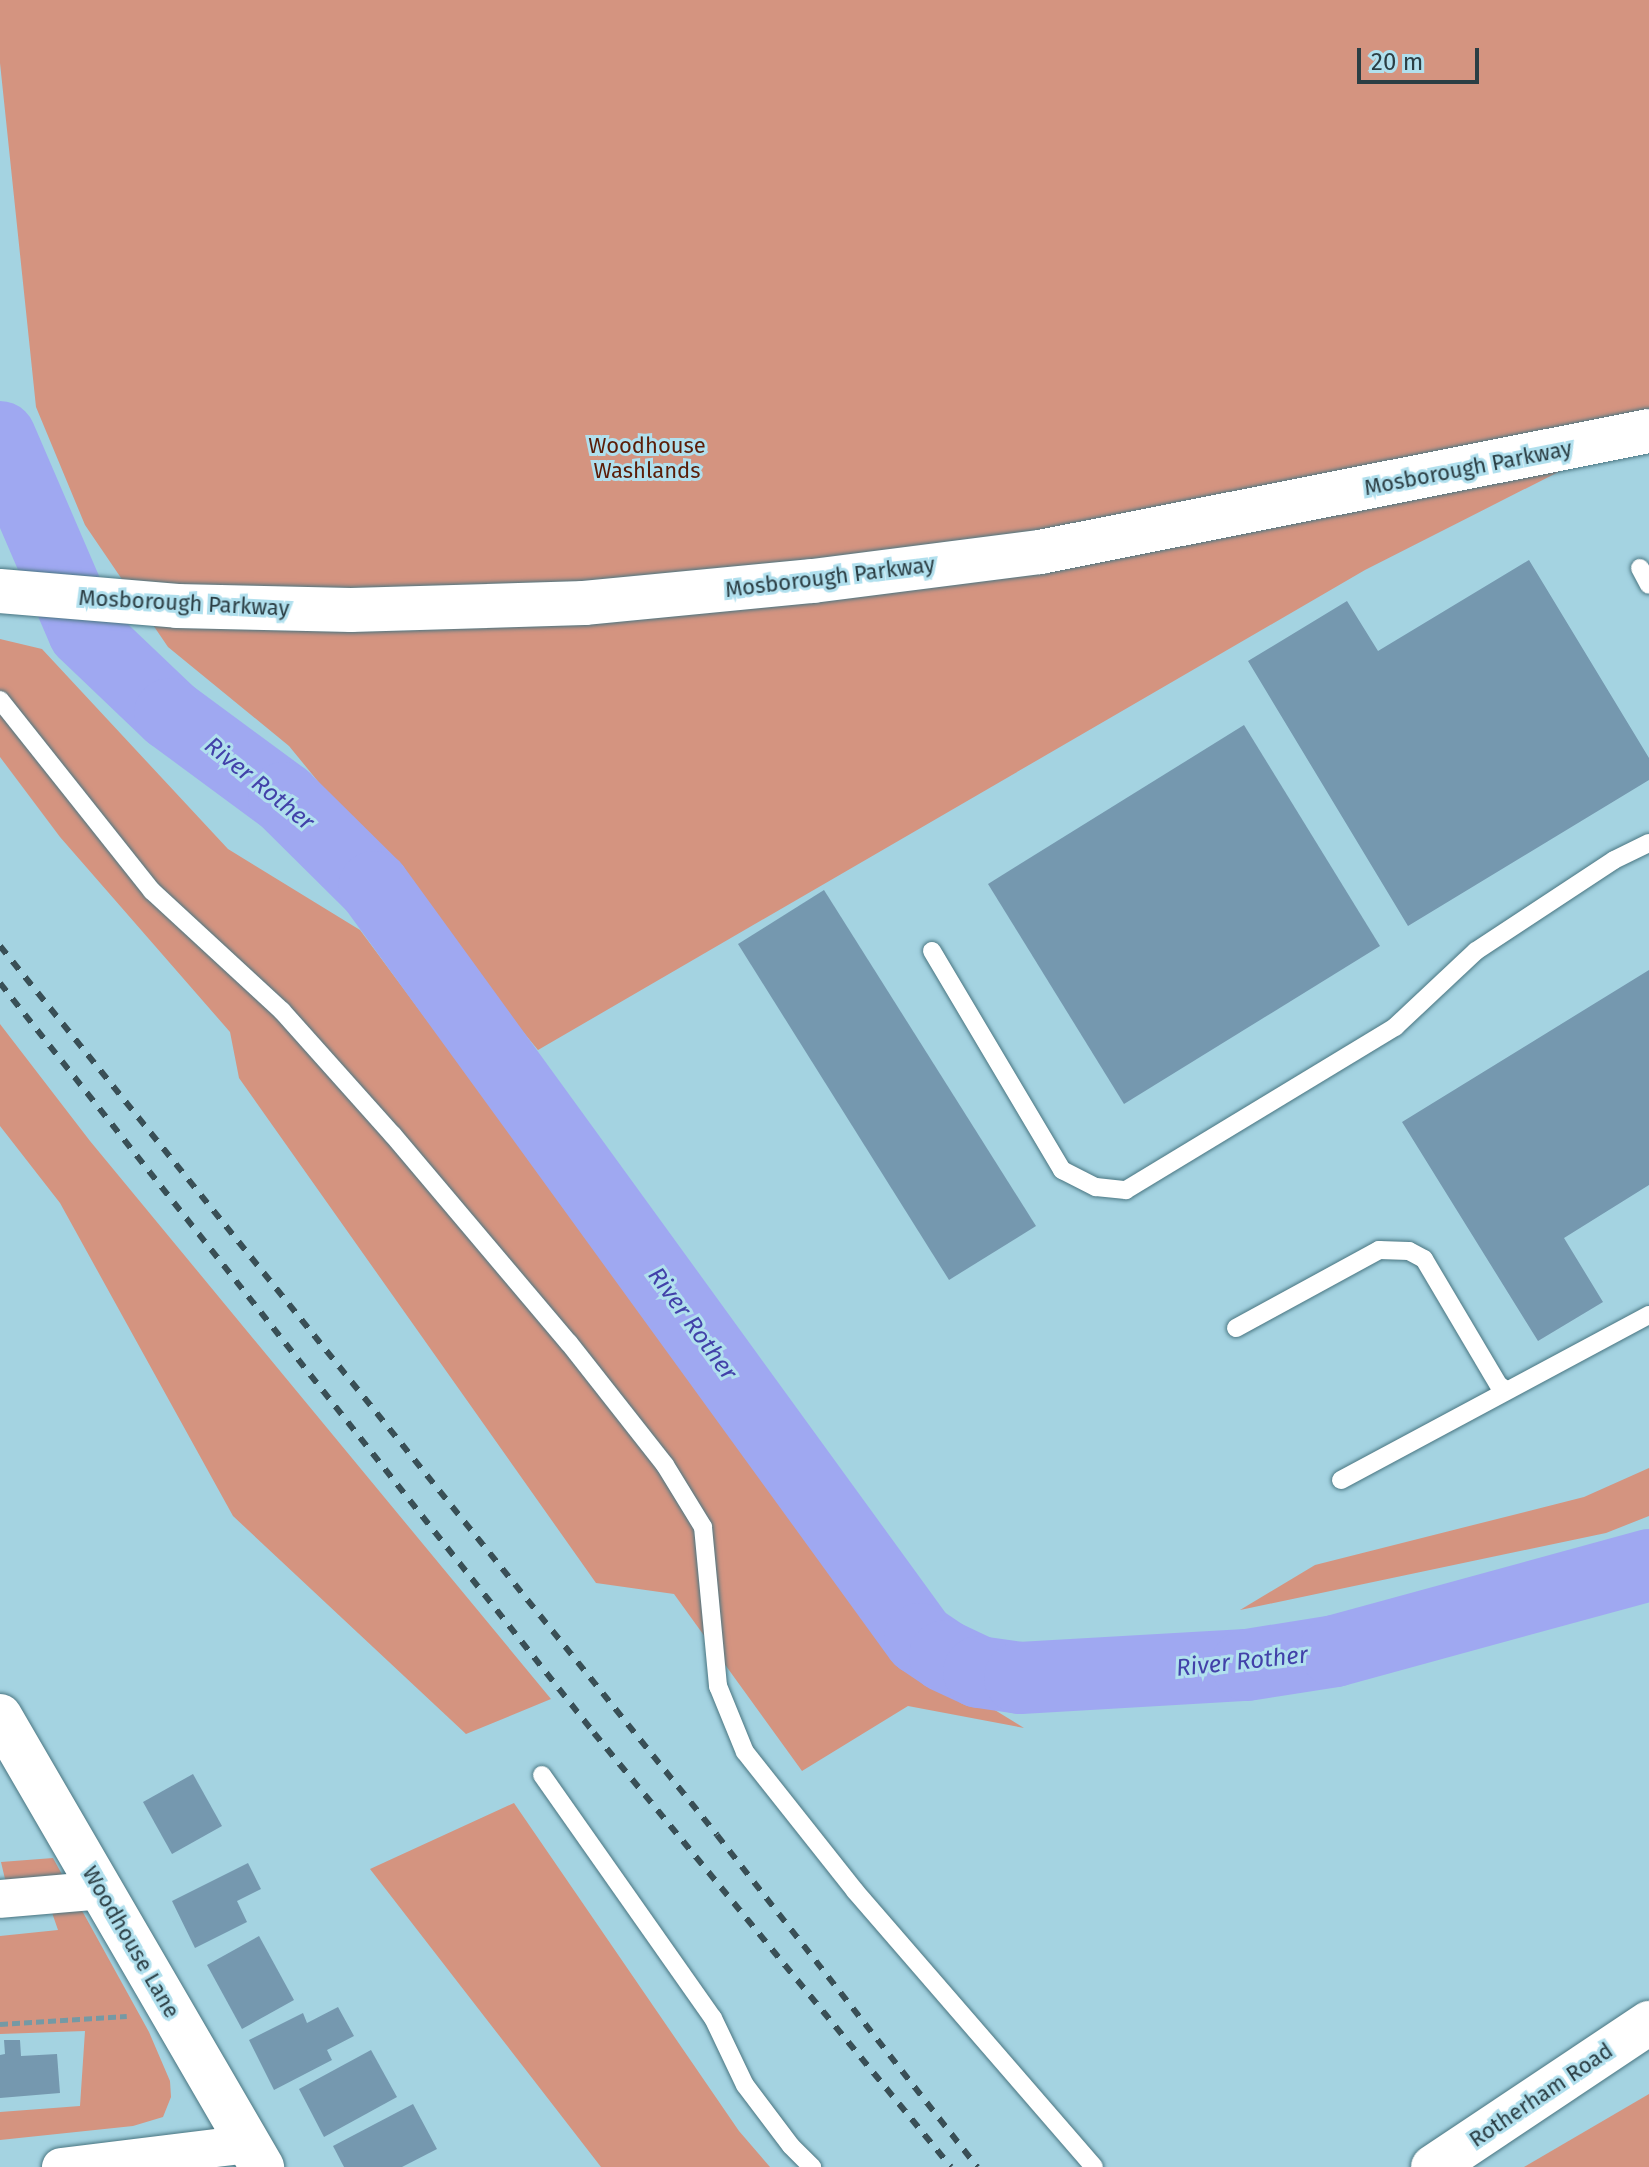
<!DOCTYPE html>
<style>
body{margin:0}
#map{position:relative;width:1649px;height:2167px;overflow:hidden;background:#a4d3e1;font-family:"Fira Sans",sans-serif}
div>[style]{position:absolute}
[style*='--x']{left:calc(var(--x)*1px);top:calc(var(--y)*1px);width:calc(var(--w)*1px);rotate:calc(var(--a)*1deg)}
.green>*{inset:0;background:#d49480}
.river>*{height:72px;margin:-36px;padding:0 36px;transform-origin:36px;border-radius:36px;background:#9fa8f1}
.building>*{inset:0;background:#7598af}
.path>*{height:5px;margin-top:-2.5px;transform-origin:0;background:repeating-linear-gradient(90deg,#7599a4 0 8px,transparent 0 12px)}
.roads{filter:drop-shadow(0 0 2px #497581) drop-shadow(0 0 2px #497581)}
.lane>*{height:18px;margin:-9px;padding:0 9px;transform-origin:9px;border-radius:9px;background:#fff}
.street>*{height:38px;margin:-19px;padding:0 19px;transform-origin:19px;border-radius:19px;background:#fff}
.secondary>*{height:44px;margin:-22px;padding:0 22px;transform-origin:22px;border-radius:22px;background:#fff}
.highway>*{height:44px;margin:-22px;padding:0 22px;transform-origin:22px;border-radius:22px;background:#fff}
.rail>*{height:6px;margin-top:-3px;transform-origin:0;background:repeating-linear-gradient(90deg,#394f56 0 10px,transparent 0 20px)}
span{translate:-50% -50%;white-space:nowrap;text-align:center;line-height:1.15;-webkit-text-stroke:6px #b1e0ee;paint-order:stroke}
.park-label{font-size:22px;color:#5b1d07}
.street-label{font-size:22px;color:#2b3e44}
.water-label{font-size:24px;color:#4241a9;font-style:italic}
.scale{position:absolute;left:1357px;top:48px;width:122px;height:36px;box-sizing:border-box;border:4px solid #2b3e44;border-top:0;padding-left:10px;font-size:24px;line-height:28px;white-space:nowrap;color:#2b3e44;-webkit-text-stroke:6px #b1e0ee;paint-order:stroke}
</style>
<div id="map">
<div class="green">
<div style="clip-path:polygon(0 0,1649px 0,1649px 426px,1365px 570px,538px 1050px,289px 746px,168px 647px,85px 525px,36px 407px,0 63px)"></div>
<div style="clip-path:polygon(0 639px,42px 649px,228px 849px,360px 930px,892px 1647px,1024px 1728px,908px 1706px,802px 1771px,674px 1594px,596px 1583px,239px 1078px,230px 1032px,60px 837px,0 757px)"></div>
<div style="clip-path:polygon(0 1024px,90px 1141px,551px 1699px,466px 1734px,233px 1516px,60px 1203px,0 1126px)"></div>
<div style="clip-path:polygon(1649px 1468px,1649px 1516px,1606px 1533px,1240px 1610px,1315px 1565px,1584px 1497px)"></div>
<div style="clip-path:polygon(514px 1803px,739px 2131px,770px 2167px,601px 2167px,370px 1869px)"></div>
<div style="clip-path:polygon(53px 1858px,149px 2032px,170px 2081px,171px 2097px,163px 2117px,133px 2126px,0 2140px,0 2112px,80px 2106px,85px 2031px,0 2034px,0 1936px,58px 1930px,49px 1904px,12px 1909px,1px 1862px)"></div>
<div style="clip-path:polygon(1649px 2094px,1649px 2167px,1524px 2167px)"></div>
</div>
<div class="river">
<div style="--x:0;--y:437;--w:212;--a:66.7"></div>
<div style="--x:84;--y:632;--w:119;--a:43.6"></div>
<div style="--x:170;--y:714;--w:142;--a:36.4"></div>
<div style="--x:284;--y:798;--w:127;--a:44.7"></div>
<div style="--x:374;--y:887;--w:929;--a:54.02"></div>
<div style="--x:920;--y:1639;--w:30;--a:34"></div>
<div style="--x:945;--y:1656;--w:38;--a:25"></div>
<div style="--x:979;--y:1672;--w:41;--a:8.3"></div>
<div style="--x:1020;--y:1678;--w:227;--a:-3.3"></div>
<div style="--x:1247;--y:1665;--w:89;--a:-9"></div>
<div style="--x:1335;--y:1651;--w:326;--a:-15.3"></div>
</div>
<div class="building">
<div style="clip-path:polygon(1529px 560px,1649px 758px,1649px 780px,1408px 926px,1248px 661px,1347px 601px,1378px 651px)"></div>
<div style="clip-path:polygon(1244px 725px,1380px 946px,1124px 1104px,988px 884px)"></div>
<div style="clip-path:polygon(824px 890px,1036px 1226px,949px 1280px,738px 944px)"></div>
<div style="clip-path:polygon(1649px 970px,1649px 1185px,1564px 1238px,1603px 1302px,1538px 1341px,1402px 1122px)"></div>
<div style="clip-path:polygon(193px 1774px,222px 1826px,172px 1854px,143px 1802px)"></div>
<div style="clip-path:polygon(248px 1863px,261px 1889px,237px 1901px,247px 1922px,195px 1948px,172px 1901px)"></div>
<div style="clip-path:polygon(259px 1936px,294px 2000px,242px 2029px,207px 1965px)"></div>
<div style="clip-path:polygon(338px 2007px,354px 2036px,327px 2050px,332px 2060px,274px 2090px,249px 2040px,303px 2013px,307px 2023px)"></div>
<div style="clip-path:polygon(4px 2040px,20px 2040px,21px 2056px,57px 2054px,60px 2093px,0 2098px,0 2055px,5px 2054px)"></div>
<div style="clip-path:polygon(371px 2050px,397px 2097px,324px 2137px,299px 2089px)"></div>
<div style="clip-path:polygon(413px 2104px,437px 2149px,402px 2167px,344px 2167px,333px 2146px)"></div>
</div>
<div class="path">
<div style="--x:0;--y:2024;--w:127;--a:-3.6"></div>
</div>
<div class="roads">
<div class="lane">
<div style="--x:1640;--y:568;--w:19;--a:62"></div>
<div style="--x:0;--y:700;--w:244;--a:51.5"></div>
<div style="--x:152;--y:891;--w:177;--a:42.7"></div>
<div style="--x:282;--y:1011;--w:166;--a:48.2"></div>
<div style="--x:393;--y:1135;--w:272;--a:49.8"></div>
<div style="--x:569;--y:1343;--w:155;--a:51.8"></div>
<div style="--x:665;--y:1465;--w:73;--a:58.5"></div>
<div style="--x:703;--y:1527;--w:160;--a:84.6"></div>
<div style="--x:718;--y:1686;--w:71;--a:67.8"></div>
<div style="--x:745;--y:1752;--w:177;--a:51.6"></div>
<div style="--x:855;--y:1891;--w:365;--a:49.1"></div>
<div style="--x:932;--y:951;--w:255;--a:59.3"></div>
<div style="--x:1062;--y:1170;--w:38;--a:27"></div>
<div style="--x:1096;--y:1187;--w:30;--a:6"></div>
<div style="--x:1126;--y:1190;--w:315;--a:-31.2"></div>
<div style="--x:1395;--y:1027;--w:111;--a:-43.2"></div>
<div style="--x:1476;--y:951;--w:165;--a:-33.4"></div>
<div style="--x:1614;--y:860;--w:39;--a:-26"></div>
<div style="--x:1236;--y:1328;--w:163;--a:-28.6"></div>
<div style="--x:1379;--y:1250;--w:30;--a:2"></div>
<div style="--x:1409;--y:1251;--w:17;--a:28"></div>
<div style="--x:1424;--y:1259;--w:153;--a:59.4"></div>
<div style="--x:1502;--y:1391;--w:4;--a:-90"></div>
<div style="--x:1341;--y:1480;--w:349;--a:-28.2"></div>
<div style="--x:542;--y:1775;--w:297;--a:54.9"></div>
<div style="--x:713;--y:2018;--w:74;--a:64.5"></div>
<div style="--x:745;--y:2085;--w:76;--a:53"></div>
<div style="--x:791;--y:2146;--w:30;--a:45"></div>
</div>
<div class="street">
<div style="--x:0;--y:1899;--w:102;--a:-5"></div>
<div style="--x:61;--y:2167;--w:188;--a:-7"></div>
</div>
<div class="secondary">
<div style="--x:0;--y:1716;--w:522;--a:59.85"></div>
<div style="--x:1433;--y:2167;--w:260;--a:-33.7"></div>
</div>
<div class="highway">
<div style="--x:0;--y:591;--w:178;--a:4.8"></div>
<div style="--x:177;--y:606;--w:174;--a:1.3"></div>
<div style="--x:351;--y:610;--w:233;--a:-1.7"></div>
<div style="--x:584;--y:603;--w:230;--a:-5.5"></div>
<div style="--x:813;--y:581;--w:229;--a:-7.3"></div>
<div style="--x:1040;--y:552;--w:621;--a:-11.24"></div>
</div>
</div>
<div class="rail">
<div style="--x:0;--y:946;--w:1142;--a:51.11"></div>
<div style="--x:717;--y:1835;--w:422;--a:51.9"></div>
<div style="--x:0;--y:983;--w:957;--a:51.62"></div>
<div style="--x:594;--y:1733;--w:562;--a:50.56"></div>
</div>
<div class="park-label">
<span style="left:647px;top:458px">Woodhouse<br>Washlands</span>
</div>
<div class="street-label">
<span style="left:1468px;top:468px;rotate:-11deg">Mosborough Parkway</span>
<span style="left:830px;top:577px;rotate:-7deg">Mosborough Parkway</span>
<span style="left:184px;top:603px;rotate:3deg">Mosborough Parkway</span>
<span style="left:131px;top:1942px;rotate:60deg">Woodhouse Lane</span>
<span style="left:1541px;top:2095px;rotate:-34deg">Rotherham Road</span>
</div>
<div class="water-label">
<span style="left:259px;top:784px;rotate:39deg">River Rother</span>
<span style="left:692px;top:1324px;rotate:54deg">River Rother</span>
<span style="left:1242px;top:1662px;rotate:-6deg">River Rother</span>
</div>
<div class="scale">20 m</div>
</div>
